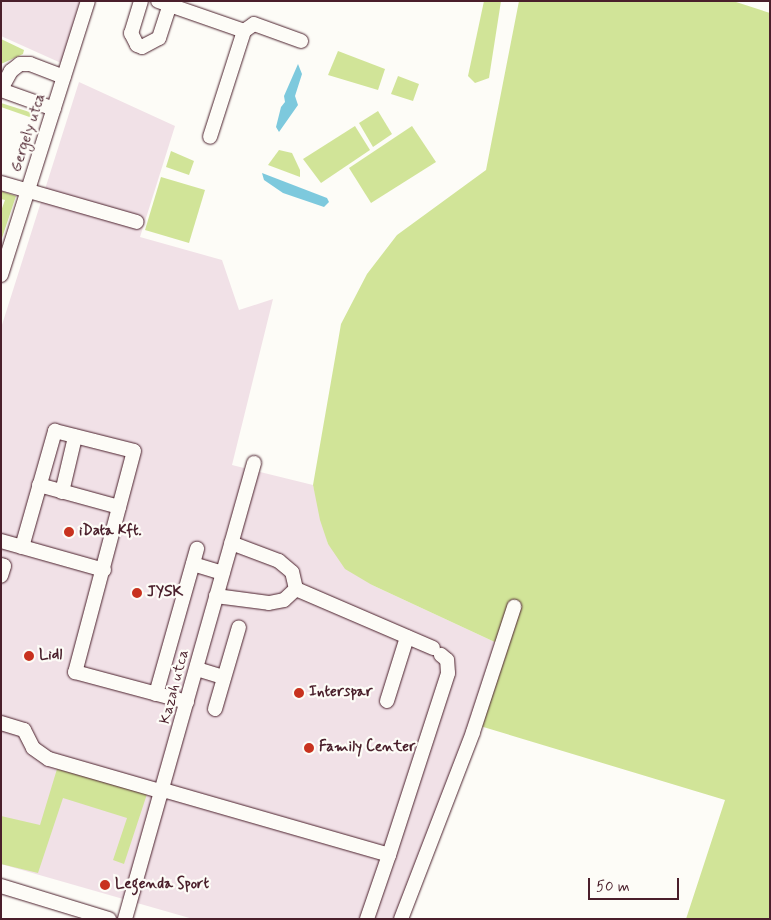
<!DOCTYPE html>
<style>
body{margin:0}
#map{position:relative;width:771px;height:920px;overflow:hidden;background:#fdfcf7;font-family:Mynerve,sans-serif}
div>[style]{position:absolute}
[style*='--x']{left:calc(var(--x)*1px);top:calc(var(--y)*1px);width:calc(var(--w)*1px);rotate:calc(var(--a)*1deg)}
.built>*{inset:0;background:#f1e1e7}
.green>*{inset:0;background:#d1e498}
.water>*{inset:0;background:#7dc9dd}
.roads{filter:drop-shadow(0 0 1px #4a1f2b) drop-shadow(0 0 1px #4a1f2b)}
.minor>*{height:14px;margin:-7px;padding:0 7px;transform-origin:7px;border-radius:7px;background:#fdfcf7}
.dots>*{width:14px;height:14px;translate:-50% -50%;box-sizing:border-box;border:2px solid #fdfcf7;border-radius:50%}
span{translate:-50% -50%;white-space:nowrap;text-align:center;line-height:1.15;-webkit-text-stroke:4.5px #fdfcf7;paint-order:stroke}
.street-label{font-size:15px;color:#4a1f2b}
.poi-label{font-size:15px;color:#4a1f2b;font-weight:700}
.left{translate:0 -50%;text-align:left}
.frame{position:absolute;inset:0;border:2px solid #4a1f2b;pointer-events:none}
.scale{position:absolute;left:588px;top:878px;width:91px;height:22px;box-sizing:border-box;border:2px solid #4a1f2b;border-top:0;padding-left:6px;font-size:15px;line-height:18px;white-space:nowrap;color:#4a1f2b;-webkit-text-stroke:4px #fdfcf7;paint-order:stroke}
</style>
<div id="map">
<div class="built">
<div style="clip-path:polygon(1px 1px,80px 1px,61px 63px,1px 36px)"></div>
<div style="clip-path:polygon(79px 82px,175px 126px,140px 237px,222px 260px,239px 310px,273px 299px,232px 465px,313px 485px,328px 544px,372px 585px,499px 644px,399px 919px,193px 919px,1px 864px,1px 328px)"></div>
</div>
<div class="green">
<div style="clip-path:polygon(484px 1px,501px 1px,489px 78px,475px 83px,468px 76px)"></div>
<div style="clip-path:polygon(519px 1px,733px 1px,770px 13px,770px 919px,686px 919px,725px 800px,470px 723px,499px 644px,372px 585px,345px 569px,328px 544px,320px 520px,313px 485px,341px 324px,367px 274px,397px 235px,486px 170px)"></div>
<div style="clip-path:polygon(1px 39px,24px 50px,23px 54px,1px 64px)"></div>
<div style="clip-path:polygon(338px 51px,385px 69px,378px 90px,328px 75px)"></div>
<div style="clip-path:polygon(398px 76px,419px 84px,413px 101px,391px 94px)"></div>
<div style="clip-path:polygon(1px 103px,39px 115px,38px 120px,1px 107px)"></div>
<div style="clip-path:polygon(378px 111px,392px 134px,373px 147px,359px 123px)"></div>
<div style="clip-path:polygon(355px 126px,370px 150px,321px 183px,303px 159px)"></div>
<div style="clip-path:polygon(412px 126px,436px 162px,371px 203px,349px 168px)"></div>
<div style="clip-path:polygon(279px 150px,292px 153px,300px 170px,300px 177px,268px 165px)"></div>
<div style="clip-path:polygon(171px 151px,194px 161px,189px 175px,166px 167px)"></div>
<div style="clip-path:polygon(161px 177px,205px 190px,189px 243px,145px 230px)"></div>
<div style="clip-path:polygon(1px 191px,16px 196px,1px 241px,1px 211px,5px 200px,1px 199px)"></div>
<div style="clip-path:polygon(57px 769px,147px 794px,124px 864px,113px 860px,127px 818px,63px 798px,38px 873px,1px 864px,1px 816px,40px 825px)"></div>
</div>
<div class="water">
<div style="clip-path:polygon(298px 64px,302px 74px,295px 96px,298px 105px,279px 132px,276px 127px,281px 107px,285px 102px,284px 96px)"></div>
<div style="clip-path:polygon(262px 173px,327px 198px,329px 202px,324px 207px,283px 193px,264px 180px)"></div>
</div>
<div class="roads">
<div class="minor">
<div style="--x:141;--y:1;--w:34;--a:107"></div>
<div style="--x:131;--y:33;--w:13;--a:63"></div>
<div style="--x:137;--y:45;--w:5;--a:22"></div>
<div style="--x:142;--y:47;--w:19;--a:-28"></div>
<div style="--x:159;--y:38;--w:35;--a:-72"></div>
<div style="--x:158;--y:1;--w:91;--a:19.2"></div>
<div style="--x:244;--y:31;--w:111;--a:107.8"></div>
<div style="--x:244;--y:31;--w:12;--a:-35"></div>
<div style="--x:254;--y:24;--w:50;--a:19.9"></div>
<div style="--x:1;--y:89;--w:21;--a:-61"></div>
<div style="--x:11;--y:71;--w:11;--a:-38"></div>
<div style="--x:20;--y:64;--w:10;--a:0"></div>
<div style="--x:30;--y:64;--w:36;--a:21"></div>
<div style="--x:1;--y:90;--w:56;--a:19.7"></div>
<div style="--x:1;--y:183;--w:141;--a:16"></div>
<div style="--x:1;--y:275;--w:287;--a:-72.4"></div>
<div style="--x:39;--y:485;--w:83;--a:15.4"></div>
<div style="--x:62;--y:492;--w:57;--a:-76.7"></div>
<div style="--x:1;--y:541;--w:107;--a:15.7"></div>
<div style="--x:22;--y:547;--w:121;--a:-74.1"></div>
<div style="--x:55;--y:431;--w:81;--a:14.2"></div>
<div style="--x:134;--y:451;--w:229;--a:104.9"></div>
<div style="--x:75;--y:672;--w:116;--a:15"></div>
<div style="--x:193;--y:564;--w:31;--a:17"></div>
<div style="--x:1;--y:565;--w:3;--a:18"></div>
<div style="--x:4;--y:566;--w:10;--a:107"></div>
<div style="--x:296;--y:589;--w:149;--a:23.3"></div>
<div style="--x:216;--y:596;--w:53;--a:7.5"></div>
<div style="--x:269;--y:603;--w:15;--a:-11"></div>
<div style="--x:284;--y:600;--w:16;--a:-43"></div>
<div style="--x:296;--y:589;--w:17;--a:-103"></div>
<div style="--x:292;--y:572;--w:17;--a:-140"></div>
<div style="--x:279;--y:561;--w:51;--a:-159.4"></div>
<div style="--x:197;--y:669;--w:28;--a:17"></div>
<div style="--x:156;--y:694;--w:151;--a:-74.2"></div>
<div style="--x:387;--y:701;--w:67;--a:-72.6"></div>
<div style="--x:215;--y:709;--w:85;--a:-73.7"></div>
<div style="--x:1;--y:723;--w:24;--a:17"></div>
<div style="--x:24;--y:730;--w:20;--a:63"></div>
<div style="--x:33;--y:748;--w:19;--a:35"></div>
<div style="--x:49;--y:759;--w:119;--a:16.1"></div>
<div style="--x:163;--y:790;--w:235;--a:16"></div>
<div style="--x:389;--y:855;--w:68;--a:109"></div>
<div style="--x:389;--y:855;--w:191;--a:-72"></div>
<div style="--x:448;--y:673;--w:13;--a:-94"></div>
<div style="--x:447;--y:660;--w:8;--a:-140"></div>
<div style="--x:1;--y:886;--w:113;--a:17"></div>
<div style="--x:125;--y:919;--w:474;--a:-74.2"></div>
<div style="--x:401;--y:919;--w:200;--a:-68.9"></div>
<div style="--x:473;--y:732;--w:132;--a:-71.8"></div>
</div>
</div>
<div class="dots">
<div style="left:69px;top:532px;background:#c8321e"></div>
<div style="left:137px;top:593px;background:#c8321e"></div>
<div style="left:29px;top:656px;background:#c8321e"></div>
<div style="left:299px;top:693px;background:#c8321e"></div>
<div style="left:309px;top:748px;background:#c8321e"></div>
<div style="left:105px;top:885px;background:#c8321e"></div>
</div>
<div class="street-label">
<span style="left:29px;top:133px;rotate:-72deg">Gergely utca</span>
<span style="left:175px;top:687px;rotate:-75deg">Kazah utca</span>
</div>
<div class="poi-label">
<span class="left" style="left:79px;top:532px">iData Kft.</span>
<span class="left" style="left:147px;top:593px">JYSK</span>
<span class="left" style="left:39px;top:656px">Lidl</span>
<span class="left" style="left:309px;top:693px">Interspar</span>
<span class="left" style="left:319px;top:748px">Family Center</span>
<span class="left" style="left:115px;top:885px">Legenda Sport</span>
</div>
<div class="frame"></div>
<div class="scale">50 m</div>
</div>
